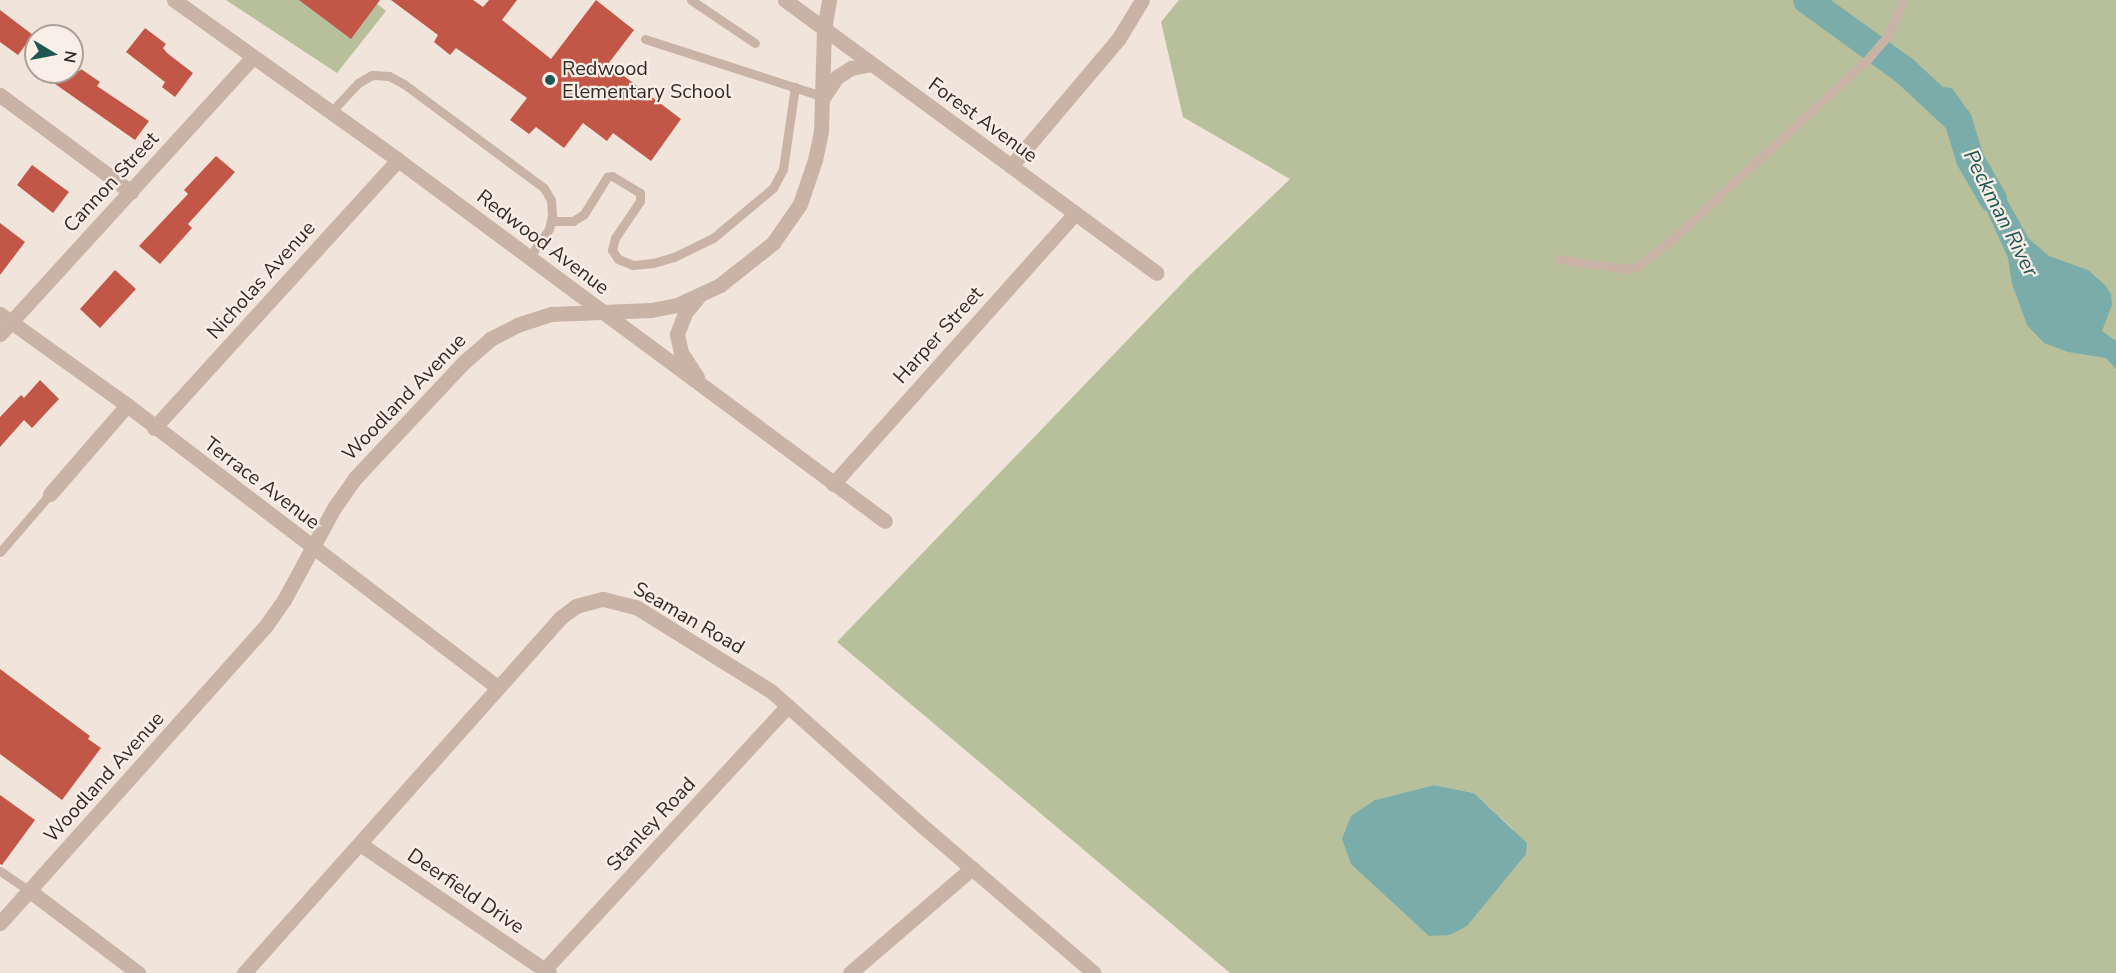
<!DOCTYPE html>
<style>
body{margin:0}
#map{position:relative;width:2116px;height:973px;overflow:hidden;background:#f1e4db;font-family:"Nunito Sans",sans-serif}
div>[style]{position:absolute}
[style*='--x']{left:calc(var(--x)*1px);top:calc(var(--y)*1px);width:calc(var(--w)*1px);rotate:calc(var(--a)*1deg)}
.green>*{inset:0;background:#b7c09b}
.water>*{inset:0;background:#7aadaa}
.river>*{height:28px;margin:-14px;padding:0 14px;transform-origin:14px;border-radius:14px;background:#7aadaa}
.building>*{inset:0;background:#c35747}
.lane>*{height:9px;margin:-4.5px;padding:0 4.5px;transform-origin:4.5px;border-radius:4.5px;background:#c9b3a7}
.street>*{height:15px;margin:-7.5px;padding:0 7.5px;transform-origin:7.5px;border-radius:7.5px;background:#c9b3a7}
.dots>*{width:16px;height:16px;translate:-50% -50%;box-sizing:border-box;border:3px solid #f9efe7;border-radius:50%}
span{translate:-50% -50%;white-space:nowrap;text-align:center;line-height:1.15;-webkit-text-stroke:4.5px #f9efe7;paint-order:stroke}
.poi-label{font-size:20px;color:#352a27}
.left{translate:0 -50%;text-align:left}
.street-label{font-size:20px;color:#352a27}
.water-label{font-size:21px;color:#1e5653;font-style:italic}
.north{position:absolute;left:24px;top:24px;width:60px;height:60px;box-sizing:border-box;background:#f9efe7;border:2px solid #aba09a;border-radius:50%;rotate:100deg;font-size:16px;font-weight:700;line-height:24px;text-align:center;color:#352a27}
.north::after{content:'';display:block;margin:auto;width:21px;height:27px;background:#1e5653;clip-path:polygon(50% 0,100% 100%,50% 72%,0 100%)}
</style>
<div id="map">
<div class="green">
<div style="clip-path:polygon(226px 0,372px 0,386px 11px,337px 73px)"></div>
<div style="clip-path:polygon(evenodd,1179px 0,2116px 0,2116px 973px,1230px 973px,837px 642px,1191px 274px,1290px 179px,1183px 117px,1161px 22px,1179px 0,1434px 785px,1474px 793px,1514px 830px,1375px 800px,1434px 785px)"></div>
</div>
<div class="water">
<div style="clip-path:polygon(1865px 28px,1905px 59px,1923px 85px,1952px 88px,1971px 115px,1986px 169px,1996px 180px,2029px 239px,2049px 256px,2088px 270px,2105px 285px,2111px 294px,2112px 305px,2102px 331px,2116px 341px,2116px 369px,2106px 358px,2068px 352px,2044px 343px,2027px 325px,2012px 284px,2008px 258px,1984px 205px,1962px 118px,1954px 108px,1935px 95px,1922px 97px,1918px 95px,1892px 67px,1855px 38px)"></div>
<div style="clip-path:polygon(1434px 785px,1474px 793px,1527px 843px,1526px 854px,1467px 926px,1450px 935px,1429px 936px,1351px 864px,1342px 839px,1351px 816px,1375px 800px)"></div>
</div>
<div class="river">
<div style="--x:1807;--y:0;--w:121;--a:35.9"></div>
<div style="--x:1905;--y:71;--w:72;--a:42.8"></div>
<div style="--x:1958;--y:120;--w:41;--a:72.9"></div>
<div style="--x:1970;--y:159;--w:46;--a:60.1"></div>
</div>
<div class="building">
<div style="clip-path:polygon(299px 0,380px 0,351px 39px)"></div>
<div style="clip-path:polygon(391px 0,473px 0,483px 7px,489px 0,517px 0,502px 20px,551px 59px,596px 0,634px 30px,608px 64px,681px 119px,651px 161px,613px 133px,607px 141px,583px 123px,564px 148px,536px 127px,529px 134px,510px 120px,527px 98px,456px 48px,450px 55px,434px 42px,438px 35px)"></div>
<div style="clip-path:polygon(0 10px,33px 35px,18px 55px,0 42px)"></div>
<div style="clip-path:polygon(145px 28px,166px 44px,163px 48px,167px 53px,193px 73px,175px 97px,162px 87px,165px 82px,126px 52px)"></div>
<div style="clip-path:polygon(72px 66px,80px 71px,81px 69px,100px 82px,97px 86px,149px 121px,135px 140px,38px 72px,72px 72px)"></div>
<div style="clip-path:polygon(216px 156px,235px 172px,188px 224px,192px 228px,160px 264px,139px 246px,188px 194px,184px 190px)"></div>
<div style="clip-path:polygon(32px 165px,69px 192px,53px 213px,17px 185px)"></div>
<div style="clip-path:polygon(0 223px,25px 242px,0 275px)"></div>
<div style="clip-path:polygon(115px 270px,136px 289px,100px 328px,80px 309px)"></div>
<div style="clip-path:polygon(40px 380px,59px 399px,32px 428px,24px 420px,0 447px,0 417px,21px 395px,24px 398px)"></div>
<div style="clip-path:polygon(0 669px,90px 736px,88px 739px,101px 748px,62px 800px,0 754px)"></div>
<div style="clip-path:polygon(0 795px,35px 820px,2px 865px,0 864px)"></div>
</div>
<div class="lane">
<div style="--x:691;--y:0;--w:77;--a:33.9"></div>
<div style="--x:645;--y:39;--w:185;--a:17.9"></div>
<div style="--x:331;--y:112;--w:40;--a:-47"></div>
<div style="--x:358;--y:83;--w:16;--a:-30"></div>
<div style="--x:372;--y:75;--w:17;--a:3"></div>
<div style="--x:389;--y:76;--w:17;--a:28"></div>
<div style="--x:404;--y:84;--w:174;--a:36.6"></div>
<div style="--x:544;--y:188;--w:14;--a:60"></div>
<div style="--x:551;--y:200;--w:15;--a:86"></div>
<div style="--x:552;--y:215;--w:14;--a:102"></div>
<div style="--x:549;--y:229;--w:33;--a:125"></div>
<div style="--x:551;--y:221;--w:22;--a:0"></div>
<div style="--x:573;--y:221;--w:13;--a:-32"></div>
<div style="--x:584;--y:214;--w:44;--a:-58.1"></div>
<div style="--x:607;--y:177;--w:5;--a:-11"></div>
<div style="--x:612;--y:176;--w:33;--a:31"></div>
<div style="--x:640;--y:193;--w:8;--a:90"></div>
<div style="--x:640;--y:201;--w:45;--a:124"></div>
<div style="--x:615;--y:238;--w:12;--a:104"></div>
<div style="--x:612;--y:250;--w:11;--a:56"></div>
<div style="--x:618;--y:259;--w:16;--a:22"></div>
<div style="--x:633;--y:265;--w:20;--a:-6"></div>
<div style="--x:653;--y:263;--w:22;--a:-16"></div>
<div style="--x:674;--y:257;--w:43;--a:-26"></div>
<div style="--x:713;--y:238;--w:78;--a:-39.8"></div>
<div style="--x:773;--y:188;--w:21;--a:-62"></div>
<div style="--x:783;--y:169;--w:83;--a:-81.7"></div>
<div style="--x:1558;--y:259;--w:71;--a:8.1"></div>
<div style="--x:1628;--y:269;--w:8;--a:-14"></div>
<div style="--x:1636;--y:267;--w:39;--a:-37"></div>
<div style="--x:1667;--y:244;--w:269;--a:-42.6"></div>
<div style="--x:1865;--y:62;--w:33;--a:-49"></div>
<div style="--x:1887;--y:37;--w:40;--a:-66.6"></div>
<div style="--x:0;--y:552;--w:77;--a:-49.2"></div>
<div style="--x:0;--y:871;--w:36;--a:34"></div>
</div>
<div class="street">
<div style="--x:174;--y:0;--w:275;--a:35.5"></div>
<div style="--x:398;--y:160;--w:606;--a:36.55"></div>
<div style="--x:785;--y:0;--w:461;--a:36.3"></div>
<div style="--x:0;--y:95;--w:163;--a:36.5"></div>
<div style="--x:822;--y:99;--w:27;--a:-56"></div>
<div style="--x:837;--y:77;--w:17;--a:-33"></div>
<div style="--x:851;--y:68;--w:20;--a:-11"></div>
<div style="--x:1011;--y:166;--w:167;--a:-49.8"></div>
<div style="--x:1119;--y:38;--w:44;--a:-58.8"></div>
<div style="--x:0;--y:314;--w:156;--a:35.6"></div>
<div style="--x:127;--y:405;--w:465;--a:37.3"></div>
<div style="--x:0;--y:334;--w:375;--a:-47.6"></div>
<div style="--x:697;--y:377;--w:30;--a:-123"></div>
<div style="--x:681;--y:352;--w:18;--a:-103"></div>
<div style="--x:677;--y:334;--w:22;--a:-69"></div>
<div style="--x:685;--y:313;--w:21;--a:-51"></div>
<div style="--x:154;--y:428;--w:362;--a:-47.7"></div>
<div style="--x:833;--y:484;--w:362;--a:-48.2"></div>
<div style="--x:50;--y:494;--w:118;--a:-49.1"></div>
<div style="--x:360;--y:844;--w:229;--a:34.3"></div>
<div style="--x:30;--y:891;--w:136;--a:37.2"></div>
<div style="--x:0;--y:923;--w:397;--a:-48.2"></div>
<div style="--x:265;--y:627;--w:33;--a:-55"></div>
<div style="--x:284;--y:600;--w:105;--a:-61.5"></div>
<div style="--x:334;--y:508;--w:37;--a:-55"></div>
<div style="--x:355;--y:478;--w:159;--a:-46.8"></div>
<div style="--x:464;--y:362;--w:35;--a:-41"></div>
<div style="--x:490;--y:339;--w:30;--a:-27"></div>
<div style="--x:517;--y:325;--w:36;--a:-18"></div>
<div style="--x:551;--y:314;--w:100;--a:-2.3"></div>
<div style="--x:651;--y:310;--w:26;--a:-11"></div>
<div style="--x:677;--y:305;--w:47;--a:-24.9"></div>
<div style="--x:720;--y:285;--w:68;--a:-38.4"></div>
<div style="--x:773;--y:243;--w:47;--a:-55.3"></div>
<div style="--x:800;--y:204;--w:46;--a:-71.2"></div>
<div style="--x:815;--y:160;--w:30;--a:-78"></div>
<div style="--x:821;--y:131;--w:102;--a:-88.3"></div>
<div style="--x:824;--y:29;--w:29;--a:-80"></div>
<div style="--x:544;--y:970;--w:359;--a:-47.3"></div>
<div style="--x:244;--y:973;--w:475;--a:-48.3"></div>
<div style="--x:560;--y:618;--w:20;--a:-37"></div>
<div style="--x:576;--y:606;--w:28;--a:-15"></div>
<div style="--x:603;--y:599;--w:34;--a:14"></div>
<div style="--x:636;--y:607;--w:159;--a:31.9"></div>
<div style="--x:771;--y:691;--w:208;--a:41.7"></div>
<div style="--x:926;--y:829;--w:221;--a:40.6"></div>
<div style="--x:850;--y:973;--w:161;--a:-40.7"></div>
</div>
<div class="dots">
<div style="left:550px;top:80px;background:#1e5653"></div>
</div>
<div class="poi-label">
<span class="left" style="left:562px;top:80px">Redwood<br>Elementary School</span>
</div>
<div class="street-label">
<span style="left:983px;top:120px;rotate:36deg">Forest Avenue</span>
<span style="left:111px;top:182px;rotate:-47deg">Cannon Street</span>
<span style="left:543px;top:242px;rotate:37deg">Redwood Avenue</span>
<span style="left:261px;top:280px;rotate:-48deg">Nicholas Avenue</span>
<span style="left:938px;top:335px;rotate:-48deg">Harper Street</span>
<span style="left:404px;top:397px;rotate:-46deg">Woodland Avenue</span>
<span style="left:262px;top:483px;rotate:37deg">Terrace Avenue</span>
<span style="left:689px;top:618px;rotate:30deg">Seaman Road</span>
<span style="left:104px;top:777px;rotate:-48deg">Woodland Avenue</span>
<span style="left:651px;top:824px;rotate:-47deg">Stanley Road</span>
<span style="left:466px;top:891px;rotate:34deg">Deerfield Drive</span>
</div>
<div class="water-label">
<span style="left:2001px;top:213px;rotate:63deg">Peckman River</span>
</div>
<div class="north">N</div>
</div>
